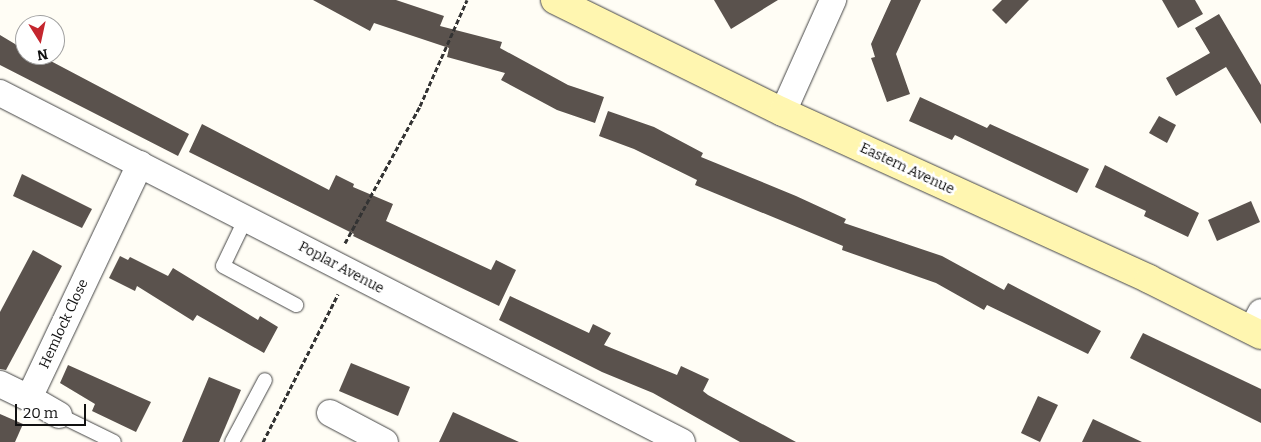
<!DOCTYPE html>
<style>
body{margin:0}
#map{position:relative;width:1261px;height:442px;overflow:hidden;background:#fffdf5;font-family:Bitter,serif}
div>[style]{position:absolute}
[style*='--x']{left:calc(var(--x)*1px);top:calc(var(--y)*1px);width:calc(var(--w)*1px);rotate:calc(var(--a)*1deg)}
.building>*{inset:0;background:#5a524d}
.path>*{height:3px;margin-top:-1.5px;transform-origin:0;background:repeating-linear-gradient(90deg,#333 0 5px,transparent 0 7.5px)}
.roads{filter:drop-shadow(0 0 1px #444) drop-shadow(0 0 1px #444)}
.lane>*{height:14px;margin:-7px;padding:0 7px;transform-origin:7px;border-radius:7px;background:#fff}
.street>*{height:26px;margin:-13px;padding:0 13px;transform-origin:13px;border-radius:13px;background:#fff}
.secondary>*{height:28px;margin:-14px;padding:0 14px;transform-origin:14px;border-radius:14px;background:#fff6b0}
span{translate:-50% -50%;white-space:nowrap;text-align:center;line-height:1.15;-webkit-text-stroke:5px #fff;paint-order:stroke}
.street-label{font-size:14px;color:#111}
.north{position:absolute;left:15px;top:15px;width:50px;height:50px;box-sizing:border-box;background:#fff;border:1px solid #a0a0a0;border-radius:50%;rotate:170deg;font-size:14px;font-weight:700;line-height:20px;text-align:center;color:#111}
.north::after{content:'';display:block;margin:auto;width:18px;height:22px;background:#c4262e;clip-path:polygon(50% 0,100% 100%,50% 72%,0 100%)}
.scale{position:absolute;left:15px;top:404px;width:71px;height:22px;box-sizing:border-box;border:2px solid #111;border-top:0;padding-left:6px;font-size:15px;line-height:18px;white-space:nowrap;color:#111;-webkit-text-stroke:4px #fff;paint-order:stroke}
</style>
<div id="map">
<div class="building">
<div style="clip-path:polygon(313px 0,396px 0,444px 16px,440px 26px,502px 42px,500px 48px,568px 85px,604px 97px,595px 123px,557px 110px,501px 80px,505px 73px,447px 57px,449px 48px,374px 23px,370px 31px)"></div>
<div style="clip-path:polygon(714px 0,778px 0,731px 29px)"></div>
<div style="clip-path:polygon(891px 0,921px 0,896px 54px,910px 94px,887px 102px,871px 58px,875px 57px,871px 44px)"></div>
<div style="clip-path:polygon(1002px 0,1029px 0,1006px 24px,992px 10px)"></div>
<div style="clip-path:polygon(1162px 0,1195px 0,1203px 14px,1178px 28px)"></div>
<div style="clip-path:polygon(1219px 14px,1261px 85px,1261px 124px,1226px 67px,1176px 96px,1166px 78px,1210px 53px,1195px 28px)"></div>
<div style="clip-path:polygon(0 35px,25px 50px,25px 55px,45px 58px,189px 134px,178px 156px,0 65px)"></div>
<div style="clip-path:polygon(920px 97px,987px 128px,990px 124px,1089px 169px,1077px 193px,955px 135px,952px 140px,909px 121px)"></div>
<div style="clip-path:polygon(608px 111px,654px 127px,703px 153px,701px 157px,796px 196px,846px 219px,844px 223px,942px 256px,1004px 290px,1008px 283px,1101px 331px,1088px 354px,987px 305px,984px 310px,936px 283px,842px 250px,843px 246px,695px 185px,697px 180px,634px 149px,599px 136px)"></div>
<div style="clip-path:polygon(1159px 116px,1176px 125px,1167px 143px,1149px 133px)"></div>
<div style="clip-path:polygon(202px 124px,329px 190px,336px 175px,354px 184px,353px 187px,393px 204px,386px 221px,491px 270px,496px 260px,516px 270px,499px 306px,353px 236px,354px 234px,189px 152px)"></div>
<div style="clip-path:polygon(1105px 165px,1199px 213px,1188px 237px,1144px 216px,1146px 211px,1095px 187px)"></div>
<div style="clip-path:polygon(22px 174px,92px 209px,82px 228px,13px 196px)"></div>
<div style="clip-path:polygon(1251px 201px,1260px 222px,1217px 241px,1208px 220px)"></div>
<div style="clip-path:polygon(33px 250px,62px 266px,6px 370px,0 369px,0 312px)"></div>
<div style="clip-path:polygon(120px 256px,128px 260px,130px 257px,168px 276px,173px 268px,258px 320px,260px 316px,278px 327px,264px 353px,197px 315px,193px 321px,137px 286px,135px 291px,109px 278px)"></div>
<div style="clip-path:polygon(510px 296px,589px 333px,593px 324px,611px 333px,604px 345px,677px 375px,681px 366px,709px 379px,703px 391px,708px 395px,796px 442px,740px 442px,653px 393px,602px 372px,499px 320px)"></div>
<div style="clip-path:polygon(1143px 333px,1261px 389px,1261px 423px,1130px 358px)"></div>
<div style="clip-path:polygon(351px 363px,410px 387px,398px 416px,339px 391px)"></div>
<div style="clip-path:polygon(68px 365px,151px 402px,136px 432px,92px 411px,95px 404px,60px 383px)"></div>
<div style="clip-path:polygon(209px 377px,241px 390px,219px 442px,182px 442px)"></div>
<div style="clip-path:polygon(1038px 396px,1058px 405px,1040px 442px,1021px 433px)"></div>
<div style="clip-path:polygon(453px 412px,519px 442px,439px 442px)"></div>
<div style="clip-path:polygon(0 414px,23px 424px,15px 442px,0 442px)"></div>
<div style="clip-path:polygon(1093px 419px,1142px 442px,1082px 442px)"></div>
</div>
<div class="path">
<div style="--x:345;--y:243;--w:156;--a:-61.3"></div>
<div style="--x:420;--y:106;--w:116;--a:-66.1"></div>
<div style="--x:263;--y:442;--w:166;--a:-63.1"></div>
</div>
<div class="roads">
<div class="lane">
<div style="--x:246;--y:218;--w:53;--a:115.6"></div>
<div style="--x:223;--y:266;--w:83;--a:28.1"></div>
<div style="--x:59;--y:415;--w:61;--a:26.1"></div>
<div style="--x:232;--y:442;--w:70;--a:-62"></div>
</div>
<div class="street">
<div style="--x:0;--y:93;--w:766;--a:27.1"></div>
<div style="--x:783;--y:112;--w:123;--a:-65.9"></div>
<div style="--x:1252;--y:329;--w:19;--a:-62"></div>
<div style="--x:0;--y:384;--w:32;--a:26"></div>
<div style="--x:330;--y:413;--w:62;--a:27.8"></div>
<div style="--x:59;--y:415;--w:34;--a:-150"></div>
<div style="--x:29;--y:398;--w:259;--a:-64.6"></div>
</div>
<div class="secondary">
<div style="--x:555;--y:0;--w:254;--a:26.2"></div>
<div style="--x:783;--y:112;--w:402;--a:24.5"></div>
<div style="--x:1149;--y:279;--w:125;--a:26.6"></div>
</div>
</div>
<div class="street-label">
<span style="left:907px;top:169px;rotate:25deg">Eastern Avenue</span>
<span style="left:341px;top:268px;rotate:28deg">Poplar Avenue</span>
<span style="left:64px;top:324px;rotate:-65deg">Hemlock Close</span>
</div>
<div class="north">N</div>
<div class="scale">20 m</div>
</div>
